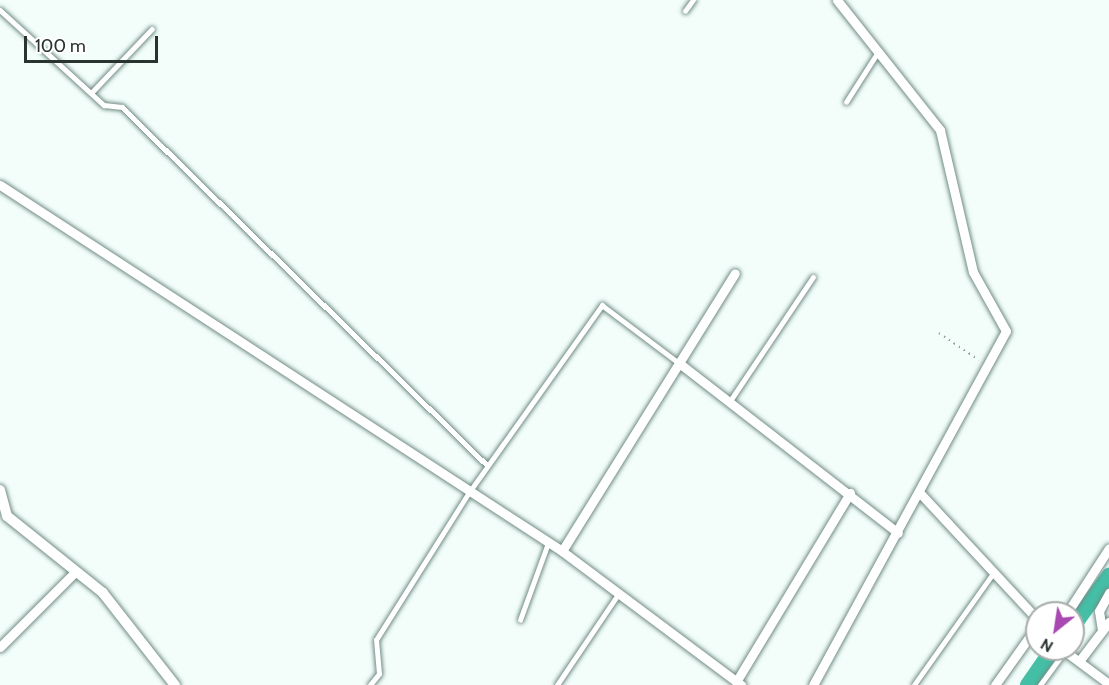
<!DOCTYPE html>
<style>
body{margin:0}
#map{position:relative;width:1109px;height:685px;overflow:hidden;background:#f3fefb;font-family:Cabin,sans-serif}
div>[style]{position:absolute}
[style*='--x']{left:calc(var(--x)*1px);top:calc(var(--y)*1px);width:calc(var(--w)*1px);rotate:calc(var(--a)*1deg)}
.river>*{height:16px;margin:-8px;padding:0 8px;transform-origin:8px;border-radius:8px;background:#44bfa6}
.path>*{height:1.5px;margin-top:-0.75px;transform-origin:0;background:repeating-linear-gradient(90deg,#98a29f 0 1.5px,transparent 0 6px)}
.roads{filter:drop-shadow(0 0 2px #728c85) drop-shadow(0 0 2px #728c85)}
.service>*{height:4.5px;margin:-2.25px;padding:0 2.25px;transform-origin:2.25px;border-radius:2.25px;background:#fff}
.minor>*{height:9px;margin:-4.5px;padding:0 4.5px;transform-origin:4.5px;border-radius:4.5px;background:#fff}
.tertiary>*{height:10px;margin:-5px;padding:0 5px;transform-origin:5px;border-radius:5px;background:#fff}
span{translate:-50% -50%;white-space:nowrap;text-align:center;line-height:1.15;-webkit-text-stroke:5px #fff;paint-order:stroke}
.north{position:absolute;left:1025px;top:601px;width:60px;height:60px;box-sizing:border-box;background:#fff;border:2px solid #a9adac;border-radius:50%;rotate:210deg;font-size:16px;font-weight:700;line-height:24px;text-align:center;color:#293330}
.north::after{content:'';display:block;margin:auto;width:21px;height:27px;background:#a848b0;clip-path:polygon(50% 0,100% 100%,50% 72%,0 100%)}
.scale{position:absolute;left:24px;top:36px;width:134px;height:27px;box-sizing:border-box;border:3px solid #293330;border-top:0;padding-left:8px;font-size:18px;line-height:21px;white-space:nowrap;color:#293330;-webkit-text-stroke:4px #fff;paint-order:stroke}
</style>
<div id="map">
<div class="river">
<div style="--x:1073;--y:626;--w:62;--a:-54.2"></div>
<div style="--x:1028;--y:685;--w:44;--a:-55.2"></div>
</div>
<div class="path">
<div style="--x:939;--y:333;--w:48;--a:34"></div>
</div>
<div class="roads">
<div class="service">
<div style="--x:0;--y:10;--w:141;--a:42.4"></div>
<div style="--x:104;--y:105;--w:18;--a:6"></div>
<div style="--x:122;--y:107;--w:511;--a:44.45"></div>
<div style="--x:685;--y:11;--w:14;--a:-54"></div>
<div style="--x:91;--y:93;--w:88;--a:-46.4"></div>
<div style="--x:846;--y:102;--w:59;--a:-57.4"></div>
<div style="--x:730;--y:401;--w:149;--a:-56.2"></div>
<div style="--x:520;--y:620;--w:82;--a:-70"></div>
<div style="--x:370;--y:685;--w:14;--a:-51"></div>
<div style="--x:379;--y:674;--w:34;--a:-95"></div>
<div style="--x:376;--y:640;--w:176;--a:-57.8"></div>
<div style="--x:470;--y:491;--w:228;--a:-54.6"></div>
<div style="--x:602;--y:305;--w:96;--a:37"></div>
<div style="--x:557;--y:685;--w:111;--a:-56"></div>
<div style="--x:914;--y:685;--w:138;--a:-54.7"></div>
<div style="--x:1040;--y:685;--w:42;--a:-53.7"></div>
</div>
<div class="minor">
<div style="--x:0;--y:185;--w:671;--a:33.07"></div>
<div style="--x:562;--y:551;--w:224;--a:36.8"></div>
<div style="--x:679;--y:363;--w:277;--a:37.8"></div>
<div style="--x:919;--y:492;--w:173;--a:47.1"></div>
<div style="--x:562;--y:551;--w:327;--a:-58.1"></div>
<div style="--x:1067;--y:613;--w:77;--a:-57.1"></div>
<div style="--x:1102;--y:630;--w:19;--a:-99"></div>
<div style="--x:1099;--y:611;--w:21;--a:-61"></div>
<div style="--x:0;--y:647;--w:107;--a:-45"></div>
<div style="--x:1062;--y:649;--w:59;--a:36.7"></div>
<div style="--x:1080;--y:660;--w:48;--a:-52.7"></div>
<div style="--x:736;--y:682;--w:221;--a:-58.9"></div>
<div style="--x:813;--y:685;--w:403;--a:-61.4"></div>
<div style="--x:1006;--y:331;--w:68;--a:-119.2"></div>
<div style="--x:973;--y:272;--w:146;--a:-103.1"></div>
<div style="--x:940;--y:130;--w:166;--a:-128.4"></div>
<div style="--x:995;--y:685;--w:72;--a:-54.6"></div>
</div>
<div class="tertiary">
<div style="--x:0;--y:490;--w:27;--a:75"></div>
<div style="--x:7;--y:516;--w:123;--a:38.7"></div>
<div style="--x:103;--y:593;--w:117;--a:52"></div>
</div>
</div>
<div class="north">N</div>
<div class="scale">100 m</div>
</div>
